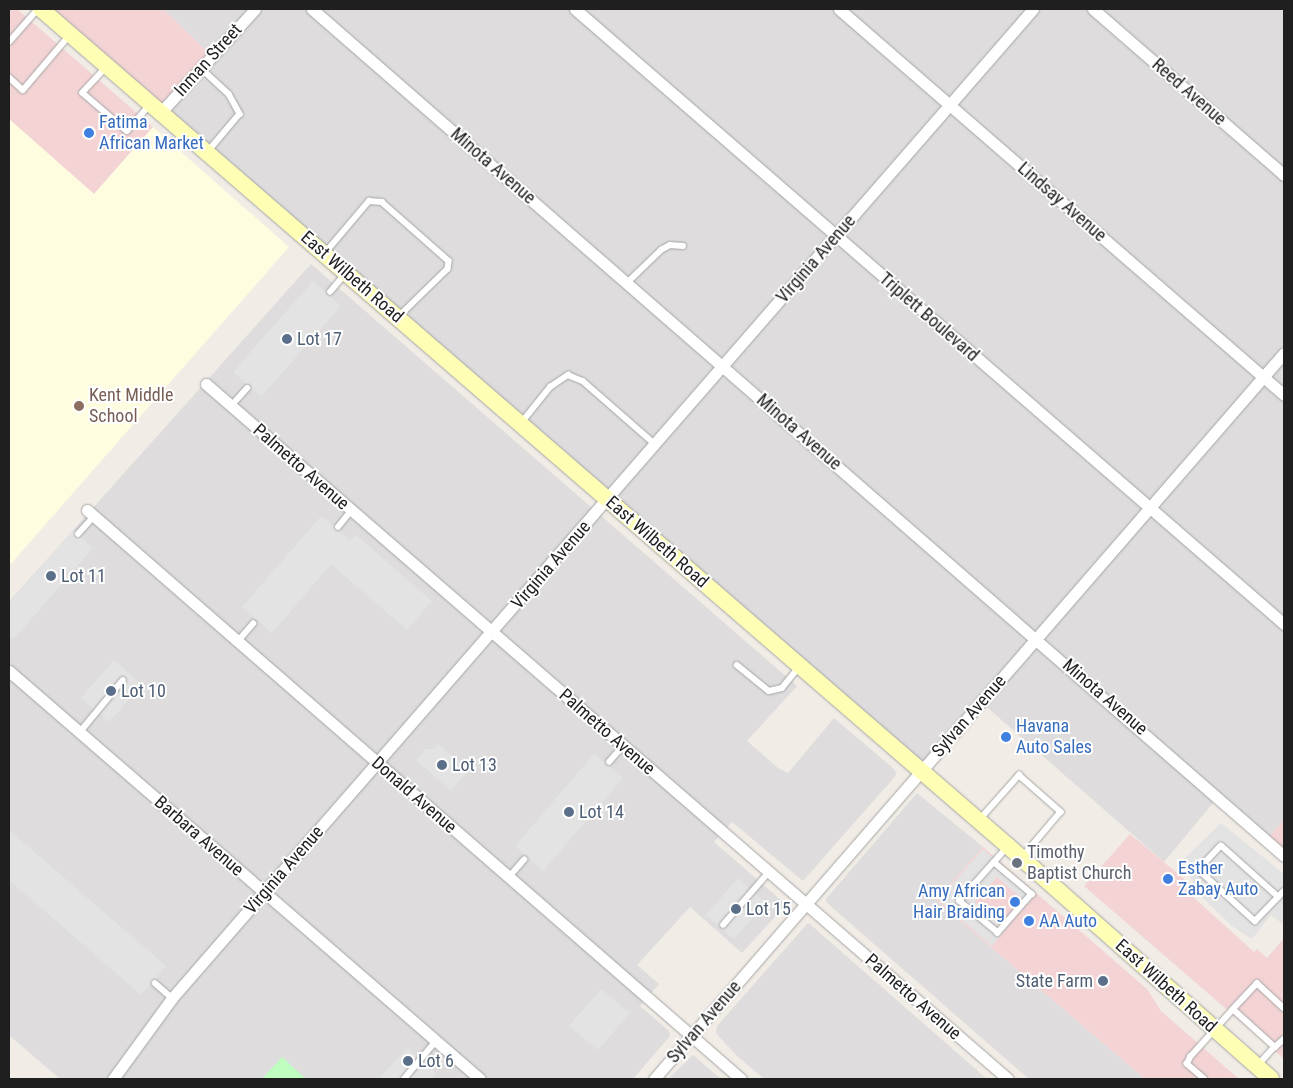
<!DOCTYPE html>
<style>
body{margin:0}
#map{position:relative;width:1293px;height:1088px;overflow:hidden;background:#f1ece5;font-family:"Roboto Condensed",sans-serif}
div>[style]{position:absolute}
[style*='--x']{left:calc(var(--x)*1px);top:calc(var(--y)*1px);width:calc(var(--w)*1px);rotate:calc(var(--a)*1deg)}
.residential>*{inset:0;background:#dedcdc}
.commercial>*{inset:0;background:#f3d3d4}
.education>*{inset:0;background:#fffde0}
.park>*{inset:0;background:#bffec0}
.parking>*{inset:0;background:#e3e3e3}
.roads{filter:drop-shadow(0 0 1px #a6a6a6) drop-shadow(0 0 1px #a6a6a6)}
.service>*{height:5.5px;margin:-2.75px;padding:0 2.75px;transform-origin:2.75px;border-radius:2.75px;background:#fff}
.minor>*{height:11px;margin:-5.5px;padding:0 5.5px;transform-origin:5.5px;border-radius:5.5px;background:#fff}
.secondary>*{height:16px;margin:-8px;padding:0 8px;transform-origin:8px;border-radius:8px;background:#fffeb5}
.dots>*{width:14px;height:14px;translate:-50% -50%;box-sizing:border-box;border:2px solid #fff;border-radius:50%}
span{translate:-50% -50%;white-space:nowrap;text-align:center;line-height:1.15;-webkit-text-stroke:4px #fff;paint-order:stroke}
.street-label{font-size:18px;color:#1f1f1f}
.shop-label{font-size:18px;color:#366cbe}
.left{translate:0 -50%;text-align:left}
.right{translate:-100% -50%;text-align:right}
.service-label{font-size:18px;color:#4e5e75}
.education-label{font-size:18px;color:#785e54}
.worship-label{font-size:18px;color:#5b616d}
.frame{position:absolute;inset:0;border:10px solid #1f1f1f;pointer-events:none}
</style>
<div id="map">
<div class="residential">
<div style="clip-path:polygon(163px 9px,1284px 9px,1284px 820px,1266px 840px,1218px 797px,1164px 862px,981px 702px,921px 771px,161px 112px,212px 56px)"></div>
<div style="clip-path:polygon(311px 264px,797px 686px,747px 741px,778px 768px,788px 773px,834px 718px,895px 770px,896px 775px,891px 781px,803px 881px,732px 822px,714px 842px,783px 902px,782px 909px,742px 953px,690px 907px,637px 965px,659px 984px,640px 1006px,669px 1031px,670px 1036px,633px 1079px,60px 1079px,9px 1035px,9px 602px)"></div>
<div style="clip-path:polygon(917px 793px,983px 847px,936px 900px,1145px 1079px,1029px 1079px,827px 903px,826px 899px)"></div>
<div style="clip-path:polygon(808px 923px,812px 926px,987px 1079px,764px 1079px,736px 1055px,716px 1033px,717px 1026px)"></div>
<div style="clip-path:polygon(693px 1055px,721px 1079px,668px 1079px)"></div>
</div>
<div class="commercial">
<div style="clip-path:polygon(9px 9px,17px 9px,153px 127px,94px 194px,9px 119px)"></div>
<div style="clip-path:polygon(44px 9px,163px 9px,212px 56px,161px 112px)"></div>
<div style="clip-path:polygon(1284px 820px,1284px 856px,1266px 840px)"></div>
<div style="clip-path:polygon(1130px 834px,1183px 878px,1193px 890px,1191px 895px,1254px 952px,1257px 949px,1267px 958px,1284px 938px,1284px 1059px,1084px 886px)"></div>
<div style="clip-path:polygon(983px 847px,1147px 989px,1161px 1011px,1239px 1079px,1145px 1079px,936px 900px)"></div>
</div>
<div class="education">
<div style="clip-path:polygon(9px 119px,94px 194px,153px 127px,289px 247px,9px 566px)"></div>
</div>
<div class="park">
<div style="clip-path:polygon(282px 1057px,306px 1079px,262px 1079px)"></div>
</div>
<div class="parking">
<div style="clip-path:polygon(313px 281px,341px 306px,261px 397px,233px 372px)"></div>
<div style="clip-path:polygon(321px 516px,350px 541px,356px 535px,432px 601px,407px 630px,331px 564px,272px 633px,242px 607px)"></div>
<div style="clip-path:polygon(73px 530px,93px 548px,14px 639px,9px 635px,9px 604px)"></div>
<div style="clip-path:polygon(114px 660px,142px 685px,109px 722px,81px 698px)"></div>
<div style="clip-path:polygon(438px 744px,469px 770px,451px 791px,416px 760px,425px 749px,433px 749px)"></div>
<div style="clip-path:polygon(594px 754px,623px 778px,543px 871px,515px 846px)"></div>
<div style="clip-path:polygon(1221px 823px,1284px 874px,1284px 925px,1271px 915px,1252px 939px,1232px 926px,1202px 897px,1181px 862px)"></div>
<div style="clip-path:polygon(9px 830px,166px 966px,141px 995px,9px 880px)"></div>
<div style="clip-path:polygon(983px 849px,1036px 894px,1028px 904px,997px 877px,975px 902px,982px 908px,987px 903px,1011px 923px,992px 946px,938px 900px)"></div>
<div style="clip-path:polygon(738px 878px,766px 903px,734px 939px,706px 915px)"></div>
<div style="clip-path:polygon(601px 989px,630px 1013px,598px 1050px,569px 1026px)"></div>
<div style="clip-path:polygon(407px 1048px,436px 1073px,431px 1079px,379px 1079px)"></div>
</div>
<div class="roads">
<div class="service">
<div style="--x:9;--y:42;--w:44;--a:-48.7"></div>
<div style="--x:106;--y:68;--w:34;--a:133"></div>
<div style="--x:83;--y:93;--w:58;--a:40.8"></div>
<div style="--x:127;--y:131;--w:35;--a:-49"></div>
<div style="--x:201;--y:68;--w:38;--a:43"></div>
<div style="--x:229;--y:94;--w:23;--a:61"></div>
<div style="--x:240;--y:114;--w:50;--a:130.1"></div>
<div style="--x:9;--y:77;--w:19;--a:43"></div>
<div style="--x:23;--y:90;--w:71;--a:-49.6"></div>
<div style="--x:325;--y:253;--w:68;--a:-49.8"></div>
<div style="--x:369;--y:201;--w:13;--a:4"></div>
<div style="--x:382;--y:202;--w:89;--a:41.4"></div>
<div style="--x:449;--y:261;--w:8;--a:97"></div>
<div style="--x:448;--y:269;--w:69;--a:135.6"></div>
<div style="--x:628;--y:282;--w:46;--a:-44.1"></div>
<div style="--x:661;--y:250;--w:10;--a:-29"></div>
<div style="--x:670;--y:245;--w:13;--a:4"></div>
<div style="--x:330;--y:292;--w:23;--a:-50"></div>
<div style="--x:231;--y:406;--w:24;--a:-48"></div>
<div style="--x:522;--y:422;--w:45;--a:-51.3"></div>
<div style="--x:550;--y:387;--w:22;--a:-34"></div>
<div style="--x:568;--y:375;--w:16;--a:22"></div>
<div style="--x:583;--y:381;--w:96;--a:41.2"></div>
<div style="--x:338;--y:527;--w:21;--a:-51"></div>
<div style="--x:78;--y:534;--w:24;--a:-48"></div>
<div style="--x:238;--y:641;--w:23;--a:-49"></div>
<div style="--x:737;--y:665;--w:41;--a:39.1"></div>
<div style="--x:769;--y:691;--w:13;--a:-13"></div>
<div style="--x:782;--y:688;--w:26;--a:-51"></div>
<div style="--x:80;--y:732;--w:67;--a:-50.4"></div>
<div style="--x:609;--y:762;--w:21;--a:-49"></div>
<div style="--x:980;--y:819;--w:59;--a:-48.4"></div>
<div style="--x:1019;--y:775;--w:56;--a:41.4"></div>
<div style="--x:1061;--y:812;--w:59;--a:130.2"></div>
<div style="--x:994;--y:862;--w:50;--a:40.1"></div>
<div style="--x:1032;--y:894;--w:52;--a:131.1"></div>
<div style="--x:998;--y:933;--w:50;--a:-140.6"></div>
<div style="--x:959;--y:901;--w:52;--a:-48.1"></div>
<div style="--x:994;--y:862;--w:18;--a:-49"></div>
<div style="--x:509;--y:877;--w:23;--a:-49"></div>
<div style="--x:1278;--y:897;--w:76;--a:-138.2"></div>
<div style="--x:1221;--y:846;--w:33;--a:133"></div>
<div style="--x:1199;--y:870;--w:76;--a:42.3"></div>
<div style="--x:1255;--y:921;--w:33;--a:-46"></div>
<div style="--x:1278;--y:897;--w:8;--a:-45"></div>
<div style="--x:723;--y:925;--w:70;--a:-49"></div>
<div style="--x:155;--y:983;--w:23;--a:41"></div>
<div style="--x:1233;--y:1009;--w:35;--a:-47"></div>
<div style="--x:1257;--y:983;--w:37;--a:43"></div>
<div style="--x:1275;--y:1047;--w:12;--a:-42"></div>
<div style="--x:404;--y:1079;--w:50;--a:-49.9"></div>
<div style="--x:1204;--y:1079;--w:23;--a:-139"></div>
<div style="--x:1187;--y:1064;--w:8;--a:-67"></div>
<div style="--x:1190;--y:1057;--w:64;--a:-48.1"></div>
<div style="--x:1233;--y:1009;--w:57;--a:42.1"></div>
<div style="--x:1275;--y:1047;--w:24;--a:132"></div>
</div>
<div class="minor">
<div style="--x:312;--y:9;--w:1289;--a:41.07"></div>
<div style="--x:575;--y:9;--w:939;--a:40.94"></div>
<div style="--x:839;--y:9;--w:589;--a:40.94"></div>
<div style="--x:1093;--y:9;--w:253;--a:41"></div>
<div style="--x:161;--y:112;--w:139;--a:-47.6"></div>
<div style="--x:206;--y:384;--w:1061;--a:40.91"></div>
<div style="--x:87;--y:510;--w:867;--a:41.02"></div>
<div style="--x:9;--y:671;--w:623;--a:40.9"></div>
<div style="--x:113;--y:1079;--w:100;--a:-53.9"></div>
<div style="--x:172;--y:998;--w:1311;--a:-48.96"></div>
<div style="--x:654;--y:1079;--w:961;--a:-49.05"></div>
</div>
<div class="secondary">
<div style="--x:41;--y:9;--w:1279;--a:40.88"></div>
<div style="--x:1008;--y:846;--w:351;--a:41.5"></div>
</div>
</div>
<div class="dots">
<div style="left:89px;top:133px;background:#3f7fe0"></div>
<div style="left:287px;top:339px;background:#5c6f8a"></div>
<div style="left:79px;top:406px;background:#8d6e63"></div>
<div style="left:51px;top:576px;background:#5c6f8a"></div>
<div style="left:111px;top:691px;background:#5c6f8a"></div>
<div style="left:1006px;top:737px;background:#3f7fe0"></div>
<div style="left:442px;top:765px;background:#5c6f8a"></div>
<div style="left:569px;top:812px;background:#5c6f8a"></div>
<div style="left:1017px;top:863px;background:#6b7280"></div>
<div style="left:1168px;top:879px;background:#3f7fe0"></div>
<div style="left:1015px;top:902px;background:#3f7fe0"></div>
<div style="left:736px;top:909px;background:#5c6f8a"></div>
<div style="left:1029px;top:921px;background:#3f7fe0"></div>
<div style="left:1103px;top:981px;background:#5c6f8a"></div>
<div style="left:408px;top:1061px;background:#5c6f8a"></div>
</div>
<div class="street-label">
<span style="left:208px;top:60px;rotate:-48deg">Inman Street</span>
<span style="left:1189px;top:92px;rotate:41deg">Reed Avenue</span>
<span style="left:493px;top:166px;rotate:41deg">Minota Avenue</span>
<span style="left:1062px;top:202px;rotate:41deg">Lindsay Avenue</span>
<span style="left:816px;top:259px;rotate:-49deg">Virginia Avenue</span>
<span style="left:352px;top:277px;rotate:41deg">East Wilbeth Road</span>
<span style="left:929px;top:317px;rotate:41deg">Triplett Boulevard</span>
<span style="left:799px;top:432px;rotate:41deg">Minota Avenue</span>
<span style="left:301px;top:467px;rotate:41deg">Palmetto Avenue</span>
<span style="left:657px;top:542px;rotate:41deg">East Wilbeth Road</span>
<span style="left:551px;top:565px;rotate:-49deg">Virginia Avenue</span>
<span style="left:1105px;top:697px;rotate:41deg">Minota Avenue</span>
<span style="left:969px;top:716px;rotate:-49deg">Sylvan Avenue</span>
<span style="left:607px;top:732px;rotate:41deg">Palmetto Avenue</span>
<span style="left:414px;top:795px;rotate:41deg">Donald Avenue</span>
<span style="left:199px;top:836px;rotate:41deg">Barbara Avenue</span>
<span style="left:284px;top:870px;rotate:-49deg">Virginia Avenue</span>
<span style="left:1166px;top:986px;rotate:42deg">East Wilbeth Road</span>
<span style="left:913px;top:997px;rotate:41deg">Palmetto Avenue</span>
<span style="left:704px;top:1022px;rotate:-49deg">Sylvan Avenue</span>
</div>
<div class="shop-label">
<span class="left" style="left:99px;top:133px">Fatima<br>African Market</span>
<span class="left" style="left:1016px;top:737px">Havana<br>Auto Sales</span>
<span class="left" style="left:1178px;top:879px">Esther<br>Zabay Auto</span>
<span class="right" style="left:1005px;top:902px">Amy African<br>Hair Braiding</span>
<span class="left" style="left:1039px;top:921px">AA Auto</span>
</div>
<div class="service-label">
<span class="left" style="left:297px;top:339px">Lot 17</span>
<span class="left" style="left:61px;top:576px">Lot 11</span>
<span class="left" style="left:121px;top:691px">Lot 10</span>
<span class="left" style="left:452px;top:765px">Lot 13</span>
<span class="left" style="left:579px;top:812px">Lot 14</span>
<span class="left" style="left:746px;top:909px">Lot 15</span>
<span class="right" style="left:1093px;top:981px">State Farm</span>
<span class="left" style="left:418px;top:1061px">Lot 6</span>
</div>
<div class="education-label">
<span class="left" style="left:89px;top:406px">Kent Middle<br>School</span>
</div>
<div class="worship-label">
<span class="left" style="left:1027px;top:863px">Timothy<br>Baptist Church</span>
</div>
<div class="frame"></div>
</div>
